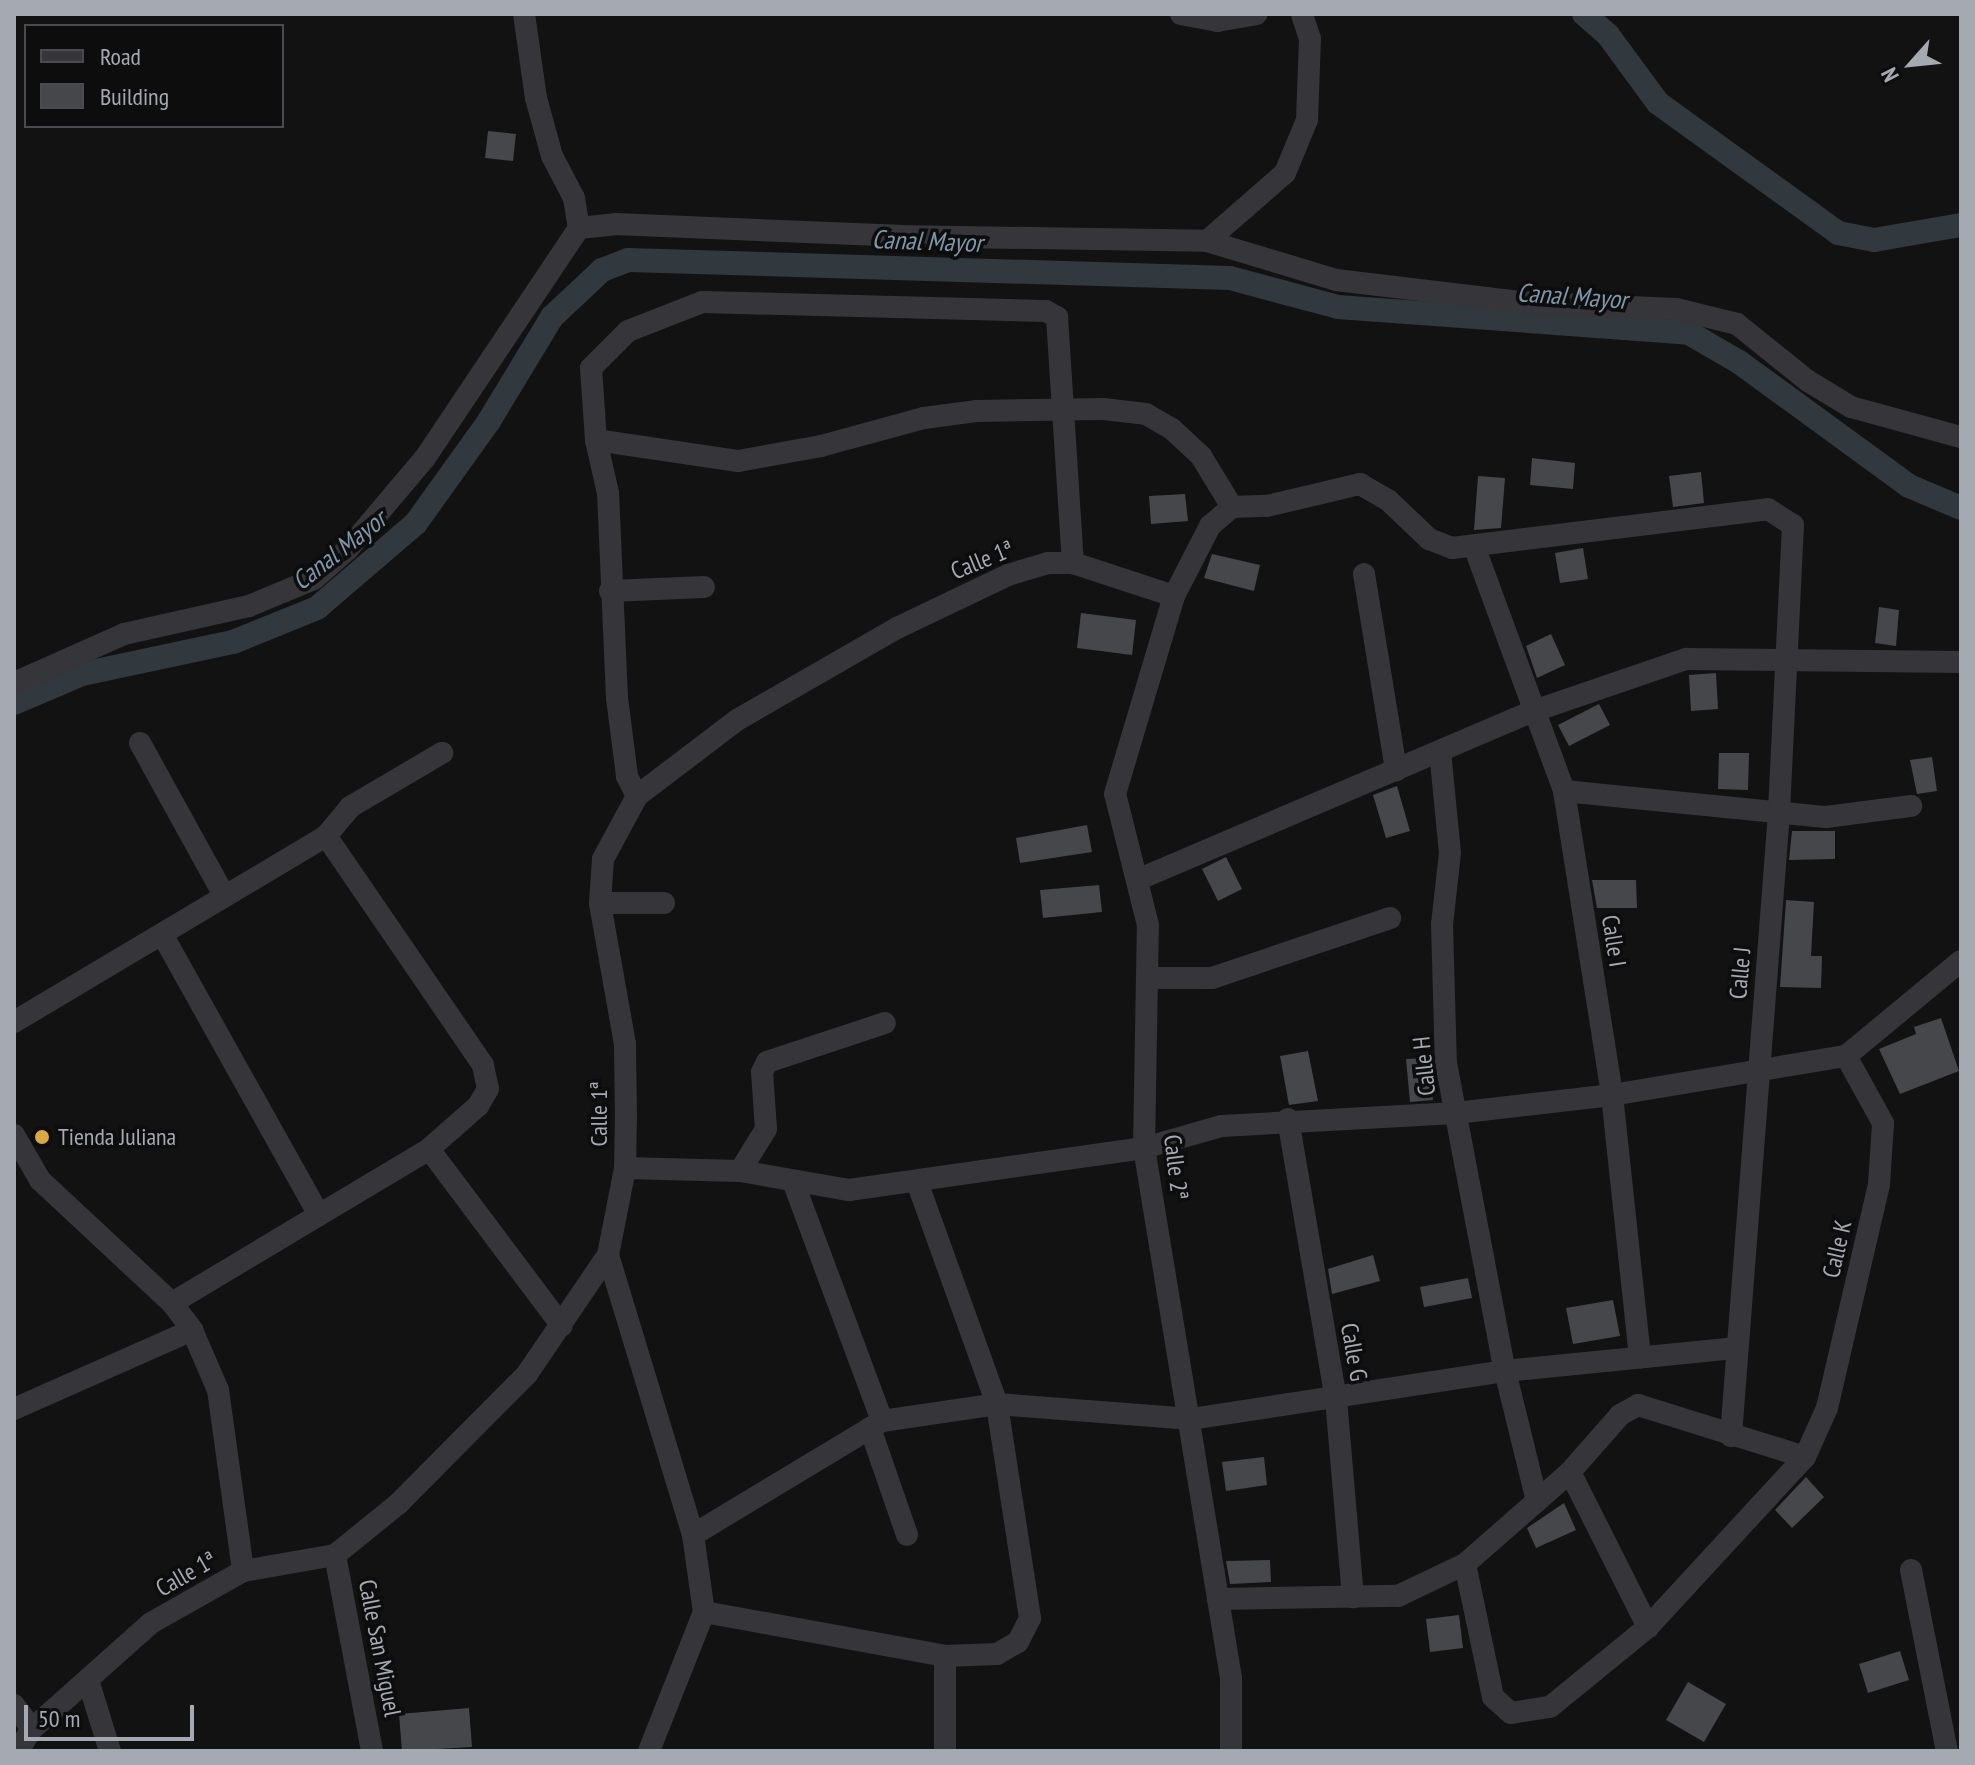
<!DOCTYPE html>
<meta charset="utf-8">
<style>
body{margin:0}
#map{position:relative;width:1975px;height:1765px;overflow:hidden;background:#121213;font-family:"PT Sans Narrow",sans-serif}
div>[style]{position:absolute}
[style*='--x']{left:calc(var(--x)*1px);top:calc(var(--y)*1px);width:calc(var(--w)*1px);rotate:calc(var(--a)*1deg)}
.canal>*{height:24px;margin:-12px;padding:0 12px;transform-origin:12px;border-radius:12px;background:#31383e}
.building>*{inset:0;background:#46474b}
.street>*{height:22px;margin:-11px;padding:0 11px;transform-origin:11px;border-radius:11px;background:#36363a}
.dots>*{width:22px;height:22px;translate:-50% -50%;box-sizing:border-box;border:4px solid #0d0d0e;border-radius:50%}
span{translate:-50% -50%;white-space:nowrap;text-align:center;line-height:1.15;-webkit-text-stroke:7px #0d0d0e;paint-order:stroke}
.street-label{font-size:24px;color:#a5a9b2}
.poi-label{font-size:24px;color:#a5a9b2}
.left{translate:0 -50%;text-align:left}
.water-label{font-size:26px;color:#8096a9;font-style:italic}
.frame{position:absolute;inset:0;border:16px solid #a5a9b2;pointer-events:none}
.legend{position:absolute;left:24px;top:24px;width:260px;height:104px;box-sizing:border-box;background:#0d0d0e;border:2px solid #4a4b50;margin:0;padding:10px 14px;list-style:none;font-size:24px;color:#a5a9b2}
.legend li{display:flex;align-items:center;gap:16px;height:40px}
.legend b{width:40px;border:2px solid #4a4b50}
.north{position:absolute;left:1871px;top:24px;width:80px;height:80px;-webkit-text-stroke:6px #0d0d0e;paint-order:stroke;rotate:243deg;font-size:22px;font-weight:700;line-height:32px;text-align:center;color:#a5a9b2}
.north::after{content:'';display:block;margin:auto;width:28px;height:36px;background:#a5a9b2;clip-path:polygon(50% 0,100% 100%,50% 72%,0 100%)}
.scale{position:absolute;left:24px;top:1705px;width:170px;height:36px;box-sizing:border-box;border:4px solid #a5a9b2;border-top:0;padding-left:10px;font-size:24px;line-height:28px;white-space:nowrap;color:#a5a9b2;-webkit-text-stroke:6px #0d0d0e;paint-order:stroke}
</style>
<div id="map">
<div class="canal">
<div style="--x:1584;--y:14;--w:32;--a:41"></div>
<div style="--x:1608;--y:35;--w:84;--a:53.7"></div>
<div style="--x:1658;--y:103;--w:222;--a:35.8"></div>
<div style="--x:1838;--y:233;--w:37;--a:11"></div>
<div style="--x:1874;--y:240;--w:88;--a:-9.8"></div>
<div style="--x:14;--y:703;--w:74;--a:-23.1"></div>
<div style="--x:82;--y:674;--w:154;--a:-12"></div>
<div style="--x:233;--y:642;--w:91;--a:-22"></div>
<div style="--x:317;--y:608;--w:130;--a:-40.6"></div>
<div style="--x:416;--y:523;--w:125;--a:-54.4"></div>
<div style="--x:489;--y:421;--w:122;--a:-58.8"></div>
<div style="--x:552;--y:317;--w:69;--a:-43.2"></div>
<div style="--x:602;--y:270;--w:28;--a:-21"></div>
<div style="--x:628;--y:260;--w:602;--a:1.71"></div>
<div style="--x:1230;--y:278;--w:112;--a:15"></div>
<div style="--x:1338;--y:307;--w:352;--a:4.2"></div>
<div style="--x:1689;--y:333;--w:58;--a:30.1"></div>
<div style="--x:1739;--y:362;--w:210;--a:36.1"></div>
<div style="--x:1909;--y:486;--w:56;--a:22.9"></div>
</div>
<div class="building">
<div style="clip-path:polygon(488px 131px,516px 134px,513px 161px,485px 158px)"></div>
<div style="clip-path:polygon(1532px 458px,1575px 463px,1573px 489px,1530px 485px)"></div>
<div style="clip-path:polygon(1701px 472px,1704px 503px,1673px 507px,1669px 476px)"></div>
<div style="clip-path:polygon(1478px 476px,1505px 478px,1501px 528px,1474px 530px)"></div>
<div style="clip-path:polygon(1185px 494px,1188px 521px,1151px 524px,1149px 496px)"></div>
<div style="clip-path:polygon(1583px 548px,1588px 579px,1560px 583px,1555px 553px)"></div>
<div style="clip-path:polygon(1212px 554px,1260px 565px,1254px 591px,1204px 578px)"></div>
<div style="clip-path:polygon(1879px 607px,1899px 610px,1896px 646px,1875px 643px)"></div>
<div style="clip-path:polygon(1081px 613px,1136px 620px,1132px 655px,1077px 648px)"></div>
<div style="clip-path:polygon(1551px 634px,1565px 665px,1537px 678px,1526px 646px)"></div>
<div style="clip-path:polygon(1716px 673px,1718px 709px,1691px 711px,1689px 675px)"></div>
<div style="clip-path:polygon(1599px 704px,1610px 725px,1569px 746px,1558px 725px)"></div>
<div style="clip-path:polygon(1719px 753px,1749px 753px,1748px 790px,1718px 789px)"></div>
<div style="clip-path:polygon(1932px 757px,1937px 791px,1917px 794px,1910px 760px)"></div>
<div style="clip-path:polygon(1397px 786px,1410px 831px,1386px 838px,1373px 795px)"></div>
<div style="clip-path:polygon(1087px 825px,1092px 852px,1020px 863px,1016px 838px)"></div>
<div style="clip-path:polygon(1792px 831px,1835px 831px,1835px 859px,1789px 860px)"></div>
<div style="clip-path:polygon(1226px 857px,1242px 889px,1218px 901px,1202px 869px)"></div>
<div style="clip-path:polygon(1592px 880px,1636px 880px,1637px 908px,1597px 908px)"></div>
<div style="clip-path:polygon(1099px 885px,1102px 912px,1043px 918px,1040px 890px)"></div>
<div style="clip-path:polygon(1786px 900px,1814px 902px,1811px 956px,1822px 956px,1821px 988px,1780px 987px)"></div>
<div style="clip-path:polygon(1941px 1018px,1959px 1071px,1900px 1094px,1879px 1049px,1916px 1034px,1914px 1027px)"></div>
<div style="clip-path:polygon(1308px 1051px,1318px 1101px,1289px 1105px,1280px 1056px)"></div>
<div style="clip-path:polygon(1429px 1058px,1433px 1100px,1410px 1102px,1406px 1059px)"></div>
<div style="clip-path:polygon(1373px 1255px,1380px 1281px,1332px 1294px,1328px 1269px)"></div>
<div style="clip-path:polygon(1468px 1278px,1472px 1298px,1424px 1307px,1420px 1287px)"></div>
<div style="clip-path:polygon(1613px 1300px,1620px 1336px,1573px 1344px,1566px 1308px)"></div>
<div style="clip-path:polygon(1264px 1457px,1267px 1485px,1226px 1491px,1222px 1462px)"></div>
<div style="clip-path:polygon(1806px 1477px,1824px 1497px,1792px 1528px,1775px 1510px)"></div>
<div style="clip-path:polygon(1564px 1503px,1576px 1530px,1536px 1548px,1527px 1528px)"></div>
<div style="clip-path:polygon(1270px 1560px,1271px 1582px,1230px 1584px,1226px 1561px)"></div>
<div style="clip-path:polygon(1459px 1615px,1463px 1648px,1430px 1652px,1426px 1619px)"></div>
<div style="clip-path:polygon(1900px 1651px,1909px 1680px,1868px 1693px,1859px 1664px)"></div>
<div style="clip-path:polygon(1688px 1682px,1726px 1704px,1704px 1742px,1666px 1720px)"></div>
<div style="clip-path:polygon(469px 1708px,472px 1747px,402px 1751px,399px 1714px)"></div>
</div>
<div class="street">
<div style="--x:524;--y:14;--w:85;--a:81.9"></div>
<div style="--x:536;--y:98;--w:60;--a:74.6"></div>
<div style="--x:552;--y:156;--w:47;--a:62.4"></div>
<div style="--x:574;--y:198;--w:30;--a:81"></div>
<div style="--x:1181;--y:14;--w:37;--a:11"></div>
<div style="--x:1217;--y:21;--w:40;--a:-10"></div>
<div style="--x:1207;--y:241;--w:103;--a:-41.1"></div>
<div style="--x:1285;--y:173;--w:57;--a:-67.5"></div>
<div style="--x:1307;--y:120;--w:81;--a:-87.9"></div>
<div style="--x:1310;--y:39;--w:26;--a:-108"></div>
<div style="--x:596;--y:440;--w:144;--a:8.4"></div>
<div style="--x:738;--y:461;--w:84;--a:-10.2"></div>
<div style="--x:821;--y:446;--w:107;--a:-15.2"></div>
<div style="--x:924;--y:418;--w:52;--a:-7.7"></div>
<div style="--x:976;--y:411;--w:127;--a:-0.9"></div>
<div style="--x:1103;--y:409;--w:43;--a:6.6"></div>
<div style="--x:1146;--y:414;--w:30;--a:30"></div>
<div style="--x:1172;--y:429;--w:40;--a:43"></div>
<div style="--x:1201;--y:456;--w:60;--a:58.7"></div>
<div style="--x:1474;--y:546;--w:261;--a:69.8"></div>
<div style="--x:1564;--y:791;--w:308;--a:81"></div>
<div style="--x:1612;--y:1095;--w:264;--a:83.9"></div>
<div style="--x:1364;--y:574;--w:199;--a:80.7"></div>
<div style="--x:610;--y:591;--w:94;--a:-2.4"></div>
<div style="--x:14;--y:683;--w:120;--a:-24"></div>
<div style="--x:124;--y:634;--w:128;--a:-12.6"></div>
<div style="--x:249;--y:606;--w:70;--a:-22.6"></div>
<div style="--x:314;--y:579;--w:45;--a:-41.4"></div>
<div style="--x:348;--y:549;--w:119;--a:-49.8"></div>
<div style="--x:425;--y:458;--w:277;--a:-56.2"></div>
<div style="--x:579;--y:228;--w:36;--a:-6"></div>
<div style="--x:615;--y:224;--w:283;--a:2.4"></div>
<div style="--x:898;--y:236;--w:309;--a:0.9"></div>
<div style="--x:1207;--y:241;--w:135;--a:16.8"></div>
<div style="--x:1336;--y:280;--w:185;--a:6.8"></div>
<div style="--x:1520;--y:302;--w:156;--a:2.6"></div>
<div style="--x:1676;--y:309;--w:63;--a:13.8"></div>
<div style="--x:1737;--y:324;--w:91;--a:38.8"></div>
<div style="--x:1808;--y:381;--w:50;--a:31.2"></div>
<div style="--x:1851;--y:407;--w:114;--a:15.3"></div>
<div style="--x:140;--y:743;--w:174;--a:61.1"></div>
<div style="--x:1440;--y:751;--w:102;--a:84.4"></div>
<div style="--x:1450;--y:853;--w:71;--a:96.4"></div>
<div style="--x:1442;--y:924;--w:139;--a:88.4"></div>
<div style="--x:1446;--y:1063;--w:314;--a:79.2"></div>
<div style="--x:1505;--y:1371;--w:134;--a:76.2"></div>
<div style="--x:1564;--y:791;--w:263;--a:5.7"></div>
<div style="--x:1826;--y:817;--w:86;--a:-7.4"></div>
<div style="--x:637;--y:796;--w:22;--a:-117"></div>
<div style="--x:627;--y:776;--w:79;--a:-97.3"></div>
<div style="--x:617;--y:698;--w:205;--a:-92.5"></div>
<div style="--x:608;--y:493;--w:54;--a:-102.8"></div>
<div style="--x:596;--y:440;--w:72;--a:-94"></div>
<div style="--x:591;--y:368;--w:52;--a:-45"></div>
<div style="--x:628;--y:331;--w:79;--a:-21.4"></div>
<div style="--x:702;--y:302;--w:344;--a:1.5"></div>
<div style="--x:1046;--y:311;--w:13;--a:29"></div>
<div style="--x:1057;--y:317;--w:247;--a:86.3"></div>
<div style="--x:1137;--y:880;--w:431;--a:-23.1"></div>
<div style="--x:1534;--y:711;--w:161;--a:-18.9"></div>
<div style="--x:1686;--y:659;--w:275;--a:0.6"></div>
<div style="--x:600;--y:903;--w:64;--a:0"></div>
<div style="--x:162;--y:934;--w:322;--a:60.8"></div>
<div style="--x:1148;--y:978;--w:64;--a:0"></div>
<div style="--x:1212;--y:978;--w:188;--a:-18.6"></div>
<div style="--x:14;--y:1022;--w:363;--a:-30.8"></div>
<div style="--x:326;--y:836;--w:38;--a:-50"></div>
<div style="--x:350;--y:807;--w:107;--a:-30.4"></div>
<div style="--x:1288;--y:1119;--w:284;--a:80.3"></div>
<div style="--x:1336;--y:1399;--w:199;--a:85.1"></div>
<div style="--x:14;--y:1135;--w:52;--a:60"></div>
<div style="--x:40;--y:1180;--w:180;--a:43"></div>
<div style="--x:172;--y:1303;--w:34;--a:53"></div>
<div style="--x:192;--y:1330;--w:65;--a:66.6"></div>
<div style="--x:218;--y:1390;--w:183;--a:82.1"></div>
<div style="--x:429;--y:1149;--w:221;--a:53.1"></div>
<div style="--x:625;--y:1168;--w:115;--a:1.5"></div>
<div style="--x:740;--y:1171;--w:111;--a:9.9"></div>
<div style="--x:849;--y:1190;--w:298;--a:-8.1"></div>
<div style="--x:1144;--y:1148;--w:81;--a:-15.8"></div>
<div style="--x:1222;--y:1126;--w:234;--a:-3.2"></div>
<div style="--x:1456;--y:1113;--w:157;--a:-6.6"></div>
<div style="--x:1612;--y:1095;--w:237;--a:-9.5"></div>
<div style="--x:1846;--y:1056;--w:149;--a:-39.6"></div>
<div style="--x:740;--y:1171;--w:49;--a:-58.2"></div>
<div style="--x:766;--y:1129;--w:57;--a:-94"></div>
<div style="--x:762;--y:1072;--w:11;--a:-63"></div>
<div style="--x:767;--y:1062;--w:124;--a:-18.3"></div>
<div style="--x:794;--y:1184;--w:253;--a:69.6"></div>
<div style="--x:608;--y:1255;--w:293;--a:73.1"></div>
<div style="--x:693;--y:1535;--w:78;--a:81.9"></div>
<div style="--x:704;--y:1612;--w:149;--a:111.6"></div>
<div style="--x:172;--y:1303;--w:300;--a:-30.9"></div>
<div style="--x:429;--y:1149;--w:65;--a:-41.3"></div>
<div style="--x:478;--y:1106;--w:20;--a:-60"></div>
<div style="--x:488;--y:1089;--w:25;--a:-102"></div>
<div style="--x:483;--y:1065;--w:278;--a:-124.4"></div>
<div style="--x:14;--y:1409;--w:195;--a:-23.9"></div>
<div style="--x:870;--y:1428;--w:113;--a:70.9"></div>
<div style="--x:1570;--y:1472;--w:174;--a:63.3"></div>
<div style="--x:693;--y:1535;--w:221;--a:-31.1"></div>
<div style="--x:882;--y:1421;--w:116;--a:-8.4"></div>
<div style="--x:997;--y:1404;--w:195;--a:4.4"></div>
<div style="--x:1191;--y:1419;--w:318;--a:-8.7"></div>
<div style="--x:1505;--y:1371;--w:233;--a:-5.7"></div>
<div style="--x:335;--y:1555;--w:199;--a:79.3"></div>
<div style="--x:1465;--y:1564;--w:136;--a:78.1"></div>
<div style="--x:1493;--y:1697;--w:24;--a:42"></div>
<div style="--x:1511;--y:1713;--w:39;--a:-9"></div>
<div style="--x:1550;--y:1707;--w:127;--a:-39.2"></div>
<div style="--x:1648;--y:1627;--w:231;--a:-47.3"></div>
<div style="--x:1805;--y:1457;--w:54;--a:-65.8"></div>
<div style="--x:1827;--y:1408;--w:230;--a:-76.9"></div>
<div style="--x:1879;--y:1184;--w:61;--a:-86.2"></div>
<div style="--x:1883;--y:1123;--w:77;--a:-118.9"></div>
<div style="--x:1911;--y:1570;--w:185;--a:78.8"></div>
<div style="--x:1218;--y:1599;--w:180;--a:-1"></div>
<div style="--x:1398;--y:1596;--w:74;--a:-25.5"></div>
<div style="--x:1465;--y:1564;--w:140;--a:-41.2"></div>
<div style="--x:1570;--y:1472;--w:76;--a:-48.7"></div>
<div style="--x:1620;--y:1415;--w:21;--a:-29"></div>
<div style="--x:1638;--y:1405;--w:175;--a:17.3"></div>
<div style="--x:704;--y:1612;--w:245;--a:10.3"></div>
<div style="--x:945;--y:1656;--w:52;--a:-2.2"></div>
<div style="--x:997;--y:1654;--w:24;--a:-30"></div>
<div style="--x:1018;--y:1642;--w:27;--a:-63"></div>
<div style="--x:1030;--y:1618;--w:217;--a:-98.8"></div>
<div style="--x:997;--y:1404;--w:236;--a:-109.8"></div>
<div style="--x:88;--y:1680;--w:74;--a:72.8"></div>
<div style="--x:14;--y:1705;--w:30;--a:53"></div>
<div style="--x:18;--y:1751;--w:26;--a:-58"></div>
<div style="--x:32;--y:1729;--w:159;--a:-41.7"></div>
<div style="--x:151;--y:1623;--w:106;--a:-29.5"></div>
<div style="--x:243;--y:1571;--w:93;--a:-9.9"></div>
<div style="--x:335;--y:1555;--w:81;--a:-39"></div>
<div style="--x:398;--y:1504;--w:183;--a:-45.2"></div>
<div style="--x:527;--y:1374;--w:144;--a:-55.8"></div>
<div style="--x:608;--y:1255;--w:89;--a:-78.9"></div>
<div style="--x:625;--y:1168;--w:50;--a:-88.9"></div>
<div style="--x:626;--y:1118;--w:74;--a:-90.8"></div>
<div style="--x:625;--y:1044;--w:143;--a:-100.1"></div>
<div style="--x:600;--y:903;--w:44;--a:-86.1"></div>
<div style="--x:603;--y:859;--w:72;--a:-61.6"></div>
<div style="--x:637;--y:796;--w:126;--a:-37.2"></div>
<div style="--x:737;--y:720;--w:185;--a:-29.9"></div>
<div style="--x:897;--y:628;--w:123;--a:-25.5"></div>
<div style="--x:1008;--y:575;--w:42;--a:-16.7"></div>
<div style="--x:1048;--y:563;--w:25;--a:0"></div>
<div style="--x:1073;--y:563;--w:106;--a:18.1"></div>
<div style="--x:945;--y:1751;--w:95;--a:-90"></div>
<div style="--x:1231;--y:1751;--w:73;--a:-90"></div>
<div style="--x:1231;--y:1678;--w:537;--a:-99.32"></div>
<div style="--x:1144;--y:1148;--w:223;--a:-89"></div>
<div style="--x:1148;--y:925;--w:135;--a:-104.1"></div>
<div style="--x:1115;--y:794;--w:207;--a:-73.4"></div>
<div style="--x:1174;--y:596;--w:79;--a:-62.8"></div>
<div style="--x:1210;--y:526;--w:29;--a:-41"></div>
<div style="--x:1232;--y:507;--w:35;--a:-2"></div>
<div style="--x:1267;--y:506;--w:96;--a:-13.3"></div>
<div style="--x:1360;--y:484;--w:32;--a:30"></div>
<div style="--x:1388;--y:500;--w:57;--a:43.6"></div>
<div style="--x:1429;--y:539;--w:25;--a:21"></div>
<div style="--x:1452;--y:548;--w:318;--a:-7"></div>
<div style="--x:1768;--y:509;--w:30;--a:33"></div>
<div style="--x:1793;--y:525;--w:288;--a:92.8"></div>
<div style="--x:1779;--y:813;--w:625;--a:94.41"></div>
</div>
<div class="dots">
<div style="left:42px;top:1137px;background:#d9a844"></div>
</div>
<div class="street-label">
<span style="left:982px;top:560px;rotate:-22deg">Calle 1ª</span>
<span style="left:1614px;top:941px;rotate:81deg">Calle I</span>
<span style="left:1740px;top:973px;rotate:-85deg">Calle J</span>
<span style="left:1424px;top:1066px;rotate:-96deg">Calle H</span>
<span style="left:599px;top:1114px;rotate:-90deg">Calle 1ª</span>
<span style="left:1176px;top:1167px;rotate:83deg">Calle 2ª</span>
<span style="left:1837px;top:1249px;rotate:-77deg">Calle K</span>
<span style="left:1354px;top:1352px;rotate:80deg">Calle G</span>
<span style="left:186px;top:1574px;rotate:-30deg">Calle 1ª</span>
<span style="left:380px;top:1648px;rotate:79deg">Calle San Miguel</span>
</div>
<div class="poi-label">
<span class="left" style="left:58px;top:1137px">Tienda Juliana</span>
</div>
<div class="water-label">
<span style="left:927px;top:241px;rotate:2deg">Canal Mayor</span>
<span style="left:1572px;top:296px;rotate:4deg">Canal Mayor</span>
<span style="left:339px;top:550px;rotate:-38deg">Canal Mayor</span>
</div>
<div class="frame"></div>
<ul class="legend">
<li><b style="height:10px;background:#36363a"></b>Road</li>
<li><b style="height:22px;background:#46474b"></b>Building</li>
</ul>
<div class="north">N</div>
<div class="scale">50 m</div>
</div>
